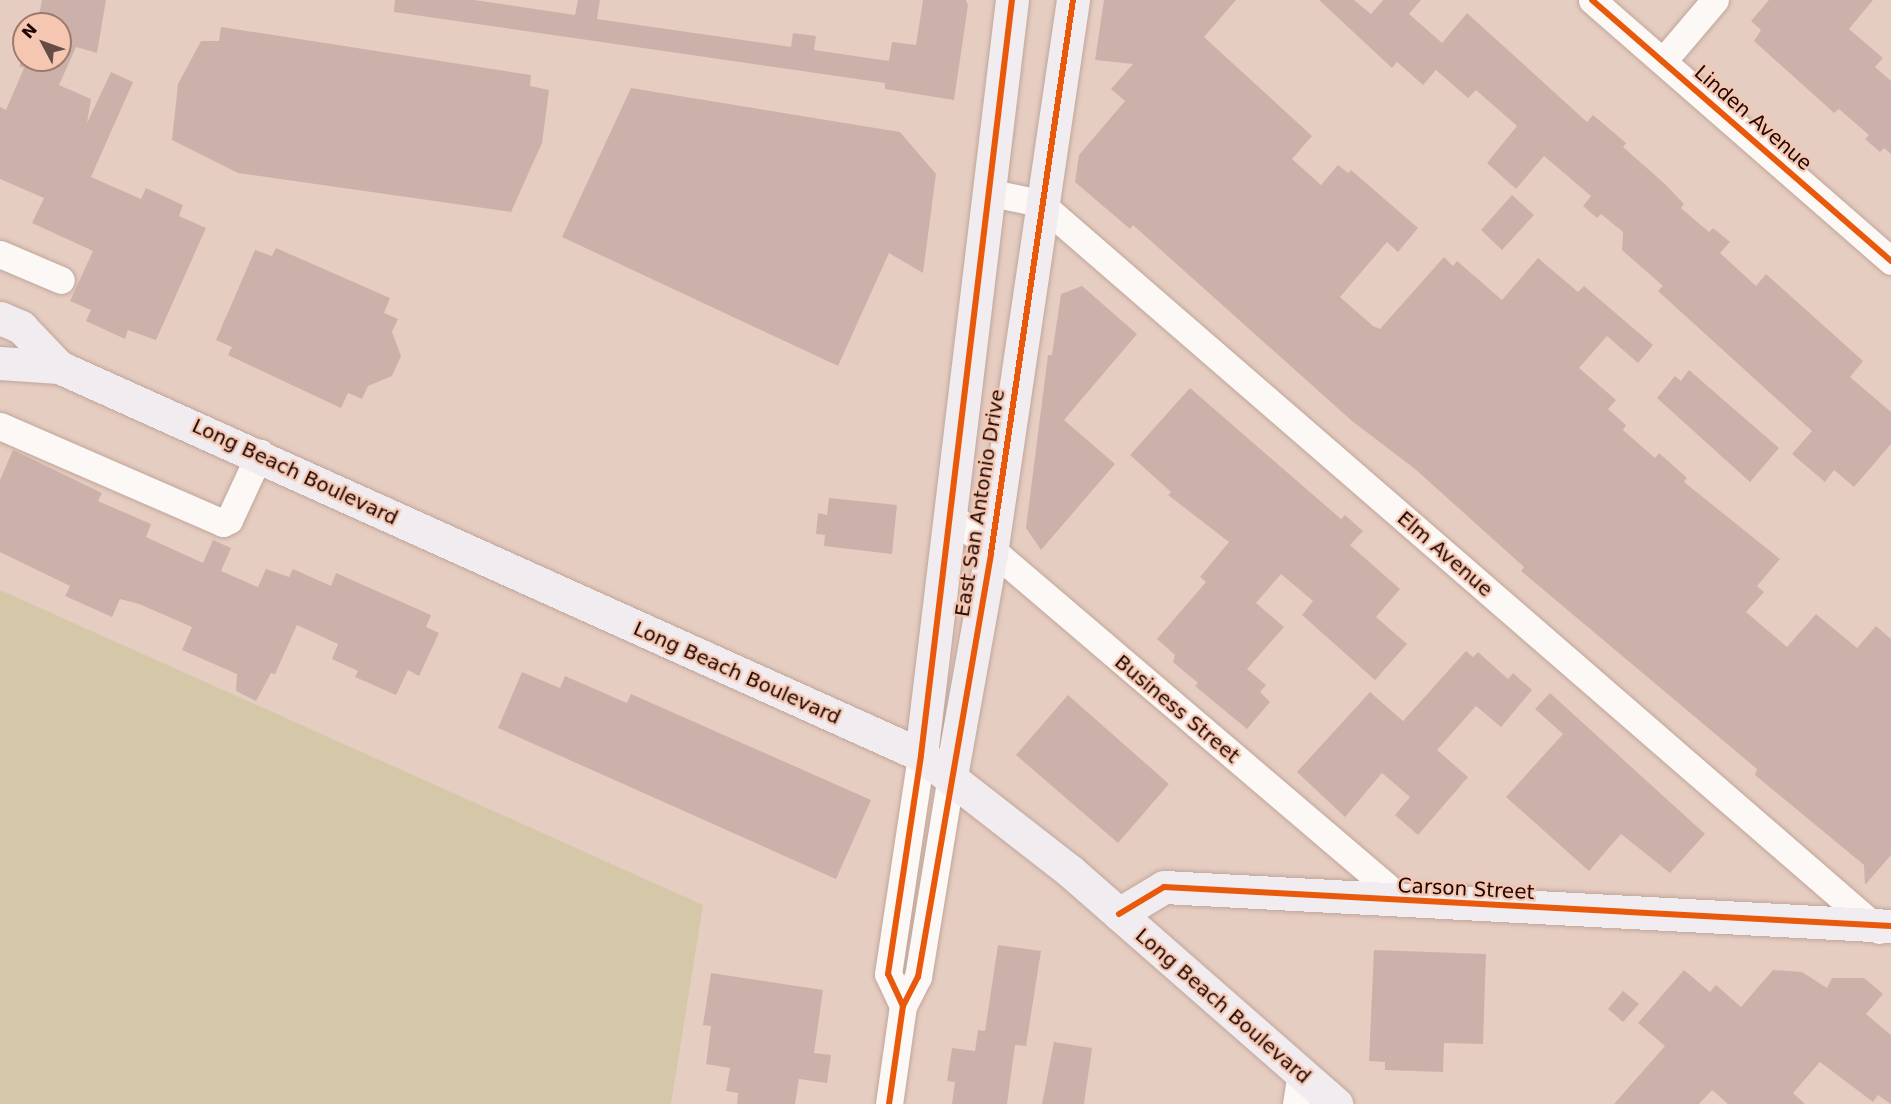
<!DOCTYPE html>
<style>
body{margin:0}
#map{position:relative;width:1891px;height:1104px;overflow:hidden;background:#e6cdc1;font-family:"DejaVu Sans",sans-serif}
div>[style]{position:absolute}
[style*='--x']{left:calc(var(--x)*1px);top:calc(var(--y)*1px);width:calc(var(--w)*1px);rotate:calc(var(--a)*1deg)}
.green>*{inset:0;background:#d4c8a8}
.building>*{inset:0;background:#ccb1aa}
.roads{filter:drop-shadow(0 0 2px #c0a69a) drop-shadow(0 0 2px #c0a69a)}
.minor>*{height:27px;margin:-13.5px;padding:0 13.5px;transform-origin:13.5px;border-radius:13.5px;background:#fbf8f6}
.major>*{height:33px;margin:-16.5px;padding:0 16.5px;transform-origin:16.5px;border-radius:16.5px;background:#f0ecef}
.cycleway>*{height:6px;margin:-3px;padding:0 3px;transform-origin:3px;border-radius:3px;background:#e8590c}
span{translate:-50% -50%;white-space:nowrap;text-align:center;line-height:1.15;-webkit-text-stroke:4.5px #f5c7b2;paint-order:stroke}
.street-label{font-size:20px;color:#1f0600}
.north{position:absolute;left:12px;top:12px;width:60px;height:60px;box-sizing:border-box;background:#f5c7b2;border:2px solid #9f7a6b;border-radius:50%;rotate:311deg;font-size:16px;font-weight:700;line-height:24px;text-align:center;color:#1f0600}
.north::after{content:'';display:block;margin:auto;width:21px;height:27px;background:#654c44;clip-path:polygon(50% 0,100% 100%,50% 72%,0 100%)}
</style>
<div id="map">
<div class="green">
<div style="clip-path:polygon(0 590px,703px 905px,671px 1104px,0 1104px)"></div>
</div>
<div class="building">
<div style="clip-path:polygon(42px 0,106px 0,97px 53px,76px 47px,59px 85px,91px 99px,87px 123px,111px 72px,133px 82px,91px 177px,141px 199px,146px 188px,183px 205px,179px 216px,206px 228px,156px 340px,128px 330px,125px 339px,86px 321px,91px 310px,70px 301px,93px 251px,32px 223px,44px 198px,0 179px,0 107px,6px 110px,24px 68px,19px 66px,24px 56px,24px 60px,60px 60px,60px 24px,37px 24px)"></div>
<div style="clip-path:polygon(395px 0,474px 0,575px 15px,578px 0,600px 0,597px 19px,791px 47px,793px 33px,816px 36px,814px 50px,889px 61px,892px 42px,916px 45px,923px 0,966px 0,968px 5px,954px 100px,885px 89px,885px 83px,394px 12px)"></div>
<div style="clip-path:polygon(1104px 0,1236px 0,1204px 37px,1312px 136px,1292px 159px,1321px 185px,1338px 165px,1348px 173px,1351px 170px,1418px 228px,1398px 252px,1387px 242px,1340px 297px,1373px 326px,1380px 329px,1444px 257px,1453px 266px,1457px 261px,1502px 300px,1538px 258px,1578px 292px,1584px 286px,1653px 345px,1638px 363px,1607px 336px,1579px 368px,1616px 400px,1608px 409px,1626px 425px,1623px 430px,1655px 458px,1659px 453px,1687px 478px,1684px 482px,1780px 559px,1757px 586px,1764px 592px,1746px 612px,1787px 647px,1816px 614px,1857px 648px,1876px 626px,1891px 639px,1891px 855px,1865px 885px,1864px 865px,1755px 775px,1757px 769px,1521px 571px,1524px 567px,1415px 469px,1352px 421px,1133px 225px,1130px 229px,1075px 182px,1079px 155px,1125px 101px,1111px 89px,1133px 64px,1095px 60px)"></div>
<div style="clip-path:polygon(1319px 0,1354px 0,1371px 14px,1383px 0,1421px 0,1409px 14px,1442px 43px,1467px 13px,1587px 122px,1593px 115px,1626px 143px,1623px 147px,1665px 184px,1684px 204px,1681px 208px,1709px 232px,1713px 228px,1730px 242px,1720px 253px,1756px 286px,1766px 274px,1863px 361px,1850px 377px,1891px 412px,1891px 444px,1854px 487px,1834px 470px,1825px 482px,1792px 454px,1812px 431px,1658px 291px,1663px 286px,1622px 250px,1623px 232px,1601px 214px,1597px 218px,1583px 206px,1591px 196px,1544px 156px,1516px 189px,1487px 163px,1517px 126px,1476px 90px,1468px 98px,1436px 70px,1423px 85px,1397px 62px,1392px 68px)"></div>
<div style="clip-path:polygon(1769px 0,1873px 0,1849px 29px,1883px 58px,1875px 67px,1891px 81px,1891px 154px,1884px 148px,1880px 152px,1865px 139px,1869px 135px,1839px 109px,1834px 113px,1754px 41px,1761px 30px,1751px 21px)"></div>
<div style="clip-path:polygon(221px 27px,531px 75px,530px 86px,549px 90px,542px 143px,511px 212px,238px 173px,172px 140px,178px 84px,201px 41px,219px 41px)"></div>
<div style="clip-path:polygon(631px 88px,900px 132px,936px 174px,923px 273px,889px 253px,838px 366px,562px 237px)"></div>
<div style="clip-path:polygon(1512px 195px,1534px 215px,1502px 250px,1481px 230px)"></div>
<div style="clip-path:polygon(276px 248px,390px 298px,384px 313px,398px 319px,392px 332px,401px 356px,392px 376px,368px 386px,362px 399px,348px 393px,341px 408px,228px 355px,232px 347px,216px 340px,255px 250px,272px 256px)"></div>
<div style="clip-path:polygon(1082px 286px,1137px 334px,1064px 420px,1115px 464px,1041px 550px,1026px 528px,1048px 355px,1052px 355px,1061px 294px)"></div>
<div style="clip-path:polygon(1689px 370px,1779px 448px,1750px 482px,1657px 398px,1675px 376px,1681px 381px)"></div>
<div style="clip-path:polygon(1190px 388px,1341px 519px,1345px 515px,1363px 531px,1350px 545px,1400px 589px,1376px 617px,1407px 644px,1375px 680px,1302px 615px,1313px 601px,1281px 574px,1256px 603px,1284px 627px,1247px 669px,1266px 685px,1260px 692px,1270px 702px,1247px 729px,1195px 686px,1198px 683px,1173px 662px,1175px 655px,1157px 639px,1206px 582px,1200px 577px,1229px 542px,1168px 495px,1171px 492px,1130px 455px)"></div>
<div style="clip-path:polygon(13px 450px,102px 493px,98px 501px,151px 524px,146px 537px,203px 563px,213px 540px,231px 548px,221px 571px,258px 587px,266px 569px,289px 577px,293px 569px,331px 586px,336px 573px,431px 615px,426px 627px,439px 633px,419px 676px,408px 670px,396px 695px,355px 677px,358px 671px,332px 659px,338px 644px,297px 625px,275px 674px,271px 673px,256px 701px,236px 691px,237px 674px,182px 650px,192px 627px,139px 604px,120px 599px,112px 617px,65px 596px,70px 586px,0 552px,0 480px)"></div>
<div style="clip-path:polygon(829px 498px,897px 505px,892px 554px,824px 546px,825px 535px,816px 534px,818px 513px,827px 515px)"></div>
<div style="clip-path:polygon(1466px 651px,1473px 657px,1478px 652px,1508px 679px,1513px 673px,1532px 690px,1501px 727px,1476px 706px,1437px 750px,1468px 777px,1418px 835px,1395px 815px,1410px 797px,1382px 773px,1345px 817px,1297px 772px,1370px 692px,1403px 721px)"></div>
<div style="clip-path:polygon(522px 672px,560px 688px,565px 676px,627px 703px,631px 694px,871px 800px,836px 879px,498px 728px)"></div>
<div style="clip-path:polygon(1550px 693px,1705px 834px,1670px 873px,1621px 834px,1589px 871px,1506px 797px,1563px 734px,1535px 709px)"></div>
<div style="clip-path:polygon(1068px 695px,1169px 784px,1118px 843px,1016px 755px)"></div>
<div style="clip-path:polygon(998px 945px,1041px 951px,1026px 1046px,1015px 1045px,1007px 1104px,952px 1104px,955px 1082px,947px 1081px,952px 1048px,975px 1051px,978px 1030px,985px 1031px)"></div>
<div style="clip-path:polygon(1374px 950px,1486px 954px,1483px 1044px,1444px 1043px,1443px 1072px,1385px 1070px,1385px 1062px,1369px 1061px)"></div>
<div style="clip-path:polygon(1684px 970px,1710px 992px,1716px 985px,1741px 1007px,1773px 970px,1802px 972px,1827px 988px,1832px 978px,1864px 978px,1883px 994px,1866px 1014px,1891px 1035px,1891px 1104px,1878px 1095px,1873px 1102px,1820px 1062px,1793px 1093px,1805px 1104px,1728px 1104px,1712px 1090px,1699px 1104px,1614px 1104px,1665px 1046px,1638px 1023px)"></div>
<div style="clip-path:polygon(711px 973px,823px 990px,814px 1053px,831px 1055px,827px 1083px,799px 1079px,795px 1104px,737px 1104px,738px 1093px,726px 1091px,730px 1068px,706px 1064px,711px 1026px,703px 1025px)"></div>
<div style="clip-path:polygon(1623px 991px,1639px 1004px,1623px 1022px,1608px 1009px)"></div>
<div style="clip-path:polygon(1054px 1042px,1092px 1048px,1084px 1104px,1042px 1104px)"></div>
</div>
<div class="roads">
<div class="minor">
<div style="--x:1592;--y:0;--w:397;--a:41.1"></div>
<div style="--x:1663;--y:61;--w:80;--a:-49.6"></div>
<div style="--x:987;--y:192;--w:54;--a:11.7"></div>
<div style="--x:1040;--y:203;--w:1110;--a:40.91"></div>
<div style="--x:0;--y:254;--w:66;--a:23.1"></div>
<div style="--x:0;--y:426;--w:243;--a:23.5"></div>
<div style="--x:223;--y:523;--w:7;--a:-27"></div>
<div style="--x:229;--y:520;--w:74;--a:-65.2"></div>
<div style="--x:951;--y:515;--w:597;--a:40.45"></div>
<div style="--x:903;--y:1006;--w:35;--a:-115"></div>
<div style="--x:888;--y:974;--w:221;--a:-81.4"></div>
<div style="--x:889;--y:1104;--w:99;--a:-81.9"></div>
<div style="--x:903;--y:1006;--w:33;--a:-63"></div>
<div style="--x:918;--y:977;--w:204;--a:-80.7"></div>
<div style="--x:1296;--y:1104;--w:30;--a:-81"></div>
</div>
<div class="major">
<div style="--x:0;--y:318;--w:23;--a:23"></div>
<div style="--x:21;--y:327;--w:55;--a:46.5"></div>
<div style="--x:0;--y:363;--w:59;--a:3.9"></div>
<div style="--x:59;--y:367;--w:945;--a:24.23"></div>
<div style="--x:921;--y:755;--w:189;--a:37.9"></div>
<div style="--x:1070;--y:871;--w:354;--a:41.2"></div>
<div style="--x:921;--y:755;--w:760;--a:-83.13"></div>
<div style="--x:951;--y:776;--w:227;--a:-79.8"></div>
<div style="--x:991;--y:553;--w:559;--a:-81.57"></div>
<div style="--x:1119;--y:914;--w:52;--a:-31"></div>
<div style="--x:1164;--y:887;--w:728;--a:3.07"></div>
</div>
</div>
<div class="cycleway">
<div style="--x:1592;--y:0;--w:397;--a:41.1"></div>
<div style="--x:1119;--y:914;--w:52;--a:-31"></div>
<div style="--x:1164;--y:887;--w:728;--a:3.07"></div>
<div style="--x:903;--y:1006;--w:35;--a:-115"></div>
<div style="--x:888;--y:974;--w:221;--a:-81.4"></div>
<div style="--x:921;--y:755;--w:760;--a:-83.13"></div>
<div style="--x:889;--y:1104;--w:99;--a:-81.9"></div>
<div style="--x:903;--y:1006;--w:33;--a:-63"></div>
<div style="--x:918;--y:977;--w:430;--a:-80.2"></div>
<div style="--x:991;--y:553;--w:559;--a:-81.57"></div>
</div>
<div class="street-label">
<span style="left:1753px;top:118px;rotate:41deg">Linden Avenue</span>
<span style="left:295px;top:472px;rotate:25deg">Long Beach Boulevard</span>
<span style="left:980px;top:503px;rotate:-81deg">East San Antonio Drive</span>
<span style="left:1445px;top:554px;rotate:41deg">Elm Avenue</span>
<span style="left:737px;top:673px;rotate:24deg">Long Beach Boulevard</span>
<span style="left:1177px;top:709px;rotate:40deg">Business Street</span>
<span style="left:1466px;top:889px;rotate:3deg">Carson Street</span>
<span style="left:1223px;top:1006px;rotate:41deg">Long Beach Boulevard</span>
</div>
<div class="north">N</div>
</div>
